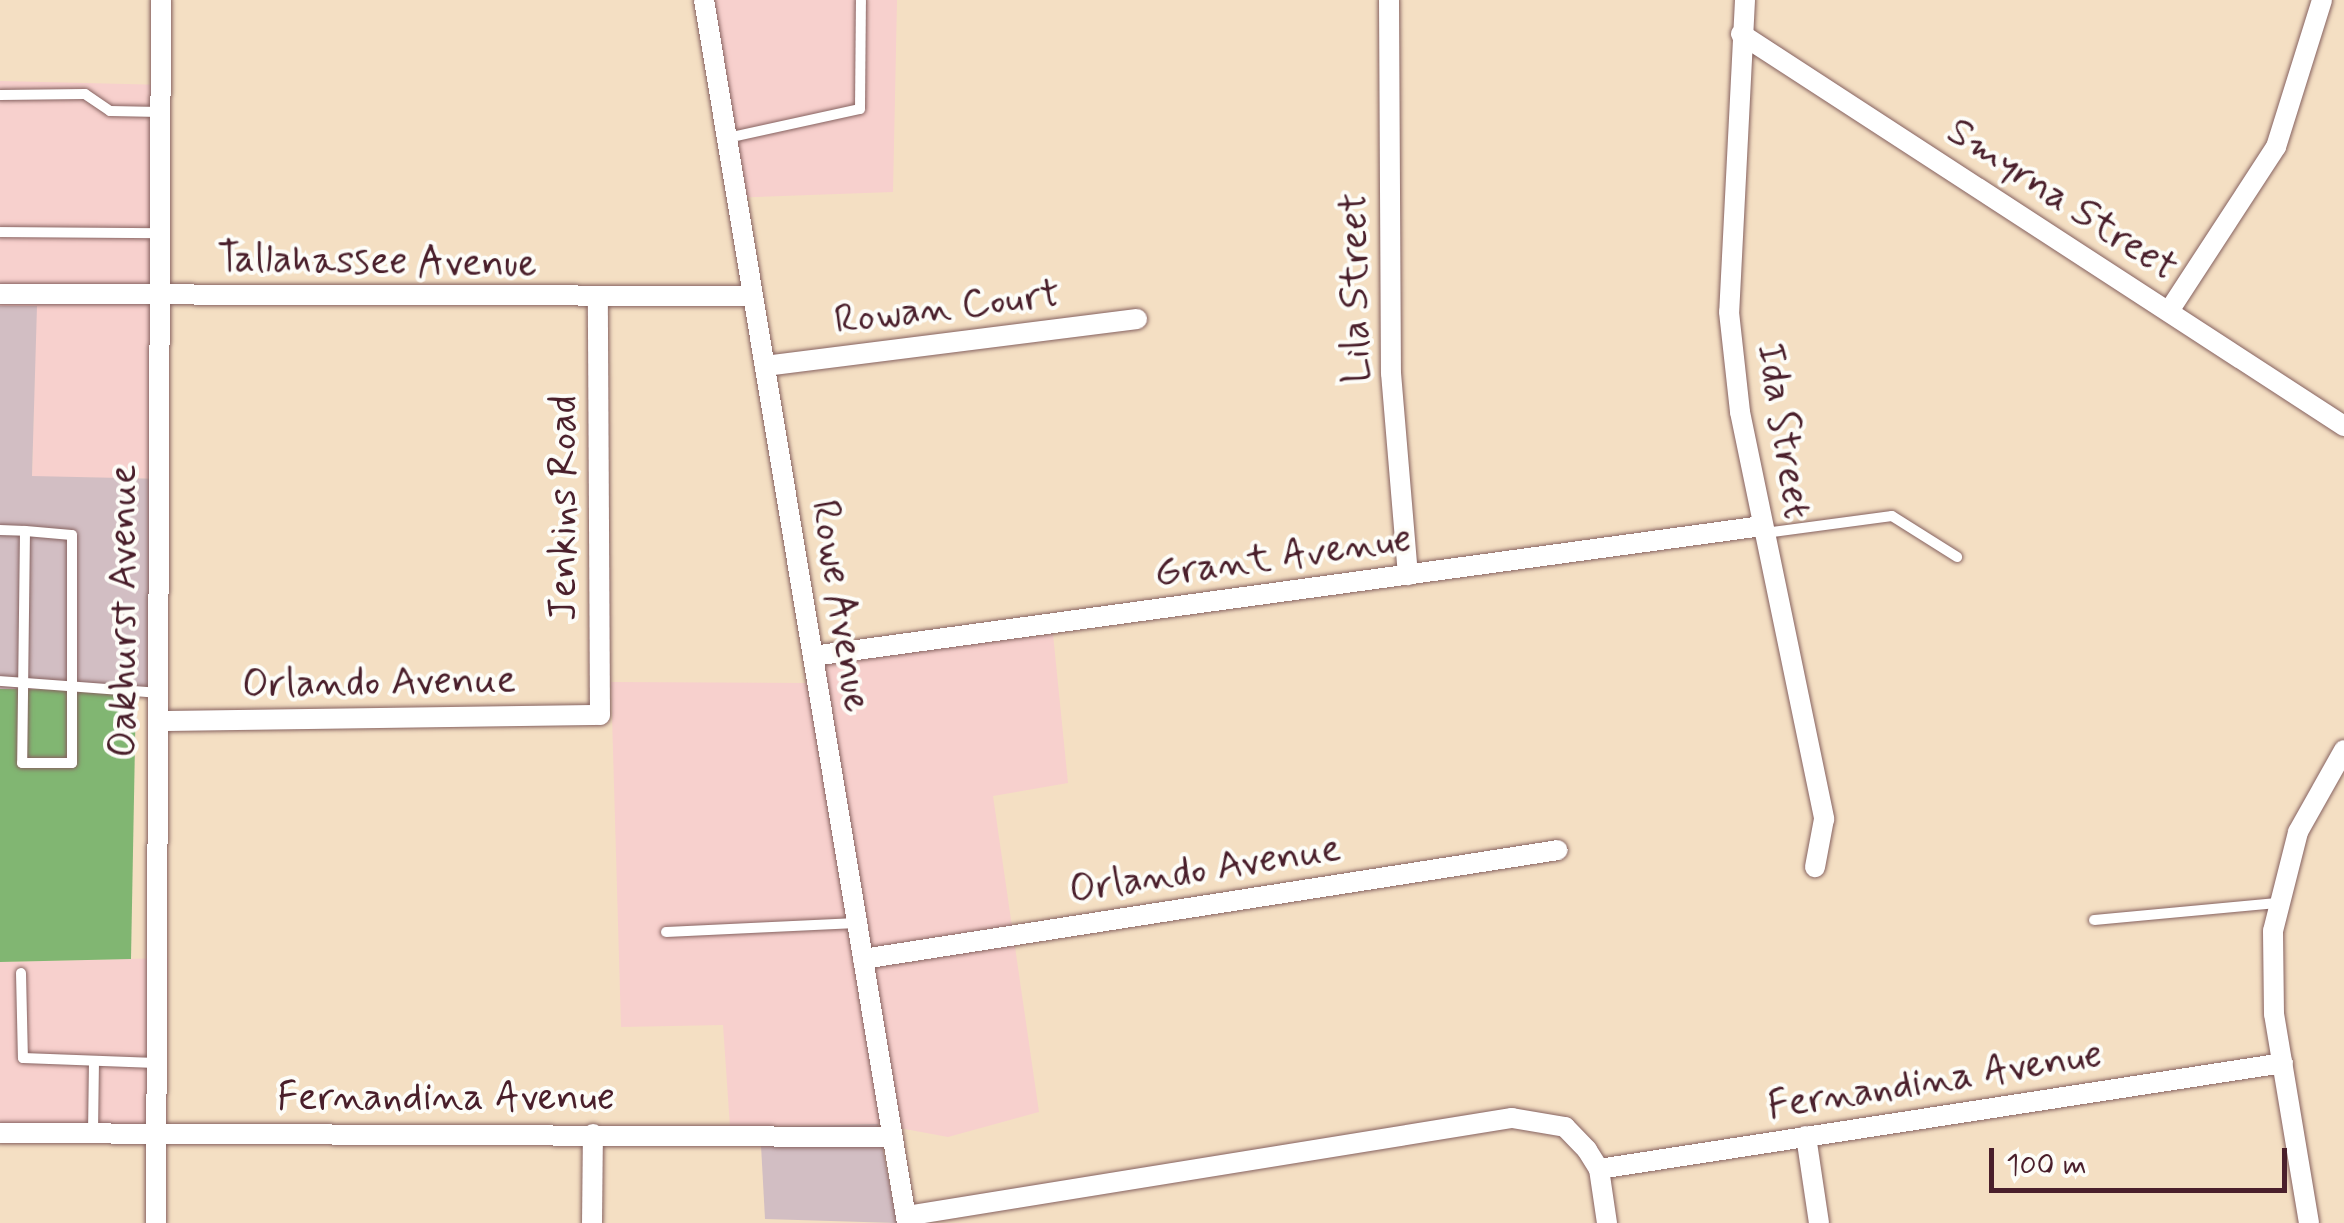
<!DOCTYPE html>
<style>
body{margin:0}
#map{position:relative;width:2344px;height:1223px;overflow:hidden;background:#f4dfc3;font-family:Mynerve,sans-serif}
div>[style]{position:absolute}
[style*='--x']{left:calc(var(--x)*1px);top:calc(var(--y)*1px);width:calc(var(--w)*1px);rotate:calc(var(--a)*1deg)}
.built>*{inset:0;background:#f7d0cd}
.industrial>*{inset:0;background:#d2bec3}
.forest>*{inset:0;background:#81b672}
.roads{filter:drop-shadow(0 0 2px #866260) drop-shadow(0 0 2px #866260)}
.service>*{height:10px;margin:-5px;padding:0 5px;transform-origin:5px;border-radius:5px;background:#fff}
.minor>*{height:20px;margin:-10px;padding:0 10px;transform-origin:10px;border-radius:10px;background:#fff}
span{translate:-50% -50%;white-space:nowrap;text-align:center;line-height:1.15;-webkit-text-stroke:8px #fdfcf7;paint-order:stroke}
.street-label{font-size:40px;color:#4a1f2b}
.scale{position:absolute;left:1989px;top:1148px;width:298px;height:45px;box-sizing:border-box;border:5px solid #4a1f2b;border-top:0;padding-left:12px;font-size:30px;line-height:35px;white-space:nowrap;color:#4a1f2b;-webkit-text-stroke:8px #fdfcf7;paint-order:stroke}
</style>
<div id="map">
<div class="built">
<div style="clip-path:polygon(695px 0,897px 0,893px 192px,727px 198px)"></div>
<div style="clip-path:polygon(0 81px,168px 85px,167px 479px,32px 477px,36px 307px,0 306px)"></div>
<div style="clip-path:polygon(1053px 634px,1068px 783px,993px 796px,1039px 1112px,948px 1137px,878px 1124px,730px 1127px,723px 1025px,621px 1027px,611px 682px,806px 683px,805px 664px)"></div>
<div style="clip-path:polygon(168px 958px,166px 1142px,0 1143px,0 962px)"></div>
</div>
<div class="industrial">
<div style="clip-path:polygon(0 306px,37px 306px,32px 476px,167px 479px,166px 690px,0 689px)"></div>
<div style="clip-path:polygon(878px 1124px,897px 1223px,765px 1219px,760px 1127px)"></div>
</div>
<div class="forest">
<div style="clip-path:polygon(0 689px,136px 690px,131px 959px,0 962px)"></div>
</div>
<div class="roads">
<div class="service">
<div style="--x:0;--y:95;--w:85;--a:-0.7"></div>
<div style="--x:85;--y:94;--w:30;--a:34"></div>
<div style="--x:110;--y:111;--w:50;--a:1.1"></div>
<div style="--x:727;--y:138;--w:136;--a:-12.3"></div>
<div style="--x:860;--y:109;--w:109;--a:-89.5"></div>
<div style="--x:0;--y:232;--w:159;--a:0.4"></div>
<div style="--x:0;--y:530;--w:25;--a:2"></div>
<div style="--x:25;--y:531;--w:232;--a:90.7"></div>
<div style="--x:22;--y:763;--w:50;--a:0"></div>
<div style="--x:72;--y:763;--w:228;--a:-90"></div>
<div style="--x:72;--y:535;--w:47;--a:-175.1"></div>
<div style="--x:1765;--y:533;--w:128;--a:-7.6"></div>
<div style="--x:1892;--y:516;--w:77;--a:32.2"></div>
<div style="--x:0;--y:681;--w:159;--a:4.3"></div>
<div style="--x:2094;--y:920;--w:184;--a:-5.3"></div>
<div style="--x:666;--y:932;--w:191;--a:-2.7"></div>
<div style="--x:21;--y:973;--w:85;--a:88.7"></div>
<div style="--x:23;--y:1058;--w:133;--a:2.2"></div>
<div style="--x:93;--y:1133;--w:69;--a:-89.2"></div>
</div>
<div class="minor">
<div style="--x:704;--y:0;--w:1240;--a:80.58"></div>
<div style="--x:1389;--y:0;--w:373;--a:89.7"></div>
<div style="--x:1391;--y:373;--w:203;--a:85.2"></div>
<div style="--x:1745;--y:0;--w:312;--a:92.9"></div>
<div style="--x:1729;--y:312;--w:101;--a:83.7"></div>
<div style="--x:1740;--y:412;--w:416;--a:78.3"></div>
<div style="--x:1824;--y:819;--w:49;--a:100.6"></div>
<div style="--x:1741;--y:34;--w:719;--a:33.03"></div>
<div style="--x:0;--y:294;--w:753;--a:0.15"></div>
<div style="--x:2169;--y:311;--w:196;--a:-56.9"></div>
<div style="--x:2276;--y:147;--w:154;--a:-72.6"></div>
<div style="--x:765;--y:366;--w:375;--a:-7.2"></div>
<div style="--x:813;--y:656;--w:958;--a:-7.8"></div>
<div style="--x:159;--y:721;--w:441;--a:-0.8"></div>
<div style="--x:600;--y:715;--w:415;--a:-90.3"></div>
<div style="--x:863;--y:959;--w:703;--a:-8.91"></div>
<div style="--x:0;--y:1133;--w:892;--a:0.26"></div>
<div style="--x:1806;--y:1136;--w:88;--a:81.5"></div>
<div style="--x:1599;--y:1169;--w:692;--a:-8.81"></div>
<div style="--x:906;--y:1216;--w:614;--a:-9.19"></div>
<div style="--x:1512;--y:1118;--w:54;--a:9.6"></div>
<div style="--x:1565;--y:1127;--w:32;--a:46"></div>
<div style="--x:1587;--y:1150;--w:22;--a:58"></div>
<div style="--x:1599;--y:1169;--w:55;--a:81.6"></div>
<div style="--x:156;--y:1223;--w:1223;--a:-89.77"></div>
<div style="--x:592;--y:1223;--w:89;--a:-89.4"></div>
<div style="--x:2309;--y:1223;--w:212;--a:-99.5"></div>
<div style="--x:2274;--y:1014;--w:83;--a:-90.7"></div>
<div style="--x:2273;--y:931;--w:102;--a:-75.8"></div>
<div style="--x:2298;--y:832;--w:94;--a:-60.7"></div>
</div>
</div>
<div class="street-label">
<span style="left:2062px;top:200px;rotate:33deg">Smyrna Street</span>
<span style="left:377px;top:262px;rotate:1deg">Tallahassee Avenue</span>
<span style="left:1356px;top:288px;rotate:-91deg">Lila Street</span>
<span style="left:947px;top:308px;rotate:-7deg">Rowan Court</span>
<span style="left:1783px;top:431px;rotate:81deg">Ida Street</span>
<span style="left:564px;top:508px;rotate:-90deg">Jenkins Road</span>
<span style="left:1283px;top:557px;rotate:-8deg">Grant Avenue</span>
<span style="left:840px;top:606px;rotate:81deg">Rowe Avenue</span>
<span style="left:124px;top:611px;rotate:-90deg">Oakhurst Avenue</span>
<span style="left:379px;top:683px;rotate:-1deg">Orlando Avenue</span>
<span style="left:1205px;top:870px;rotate:-9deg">Orlando Avenue</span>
<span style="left:1935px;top:1081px;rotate:-9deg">Fernandina Avenue</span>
<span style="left:446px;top:1098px">Fernandina Avenue</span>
</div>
<div class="scale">100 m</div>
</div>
